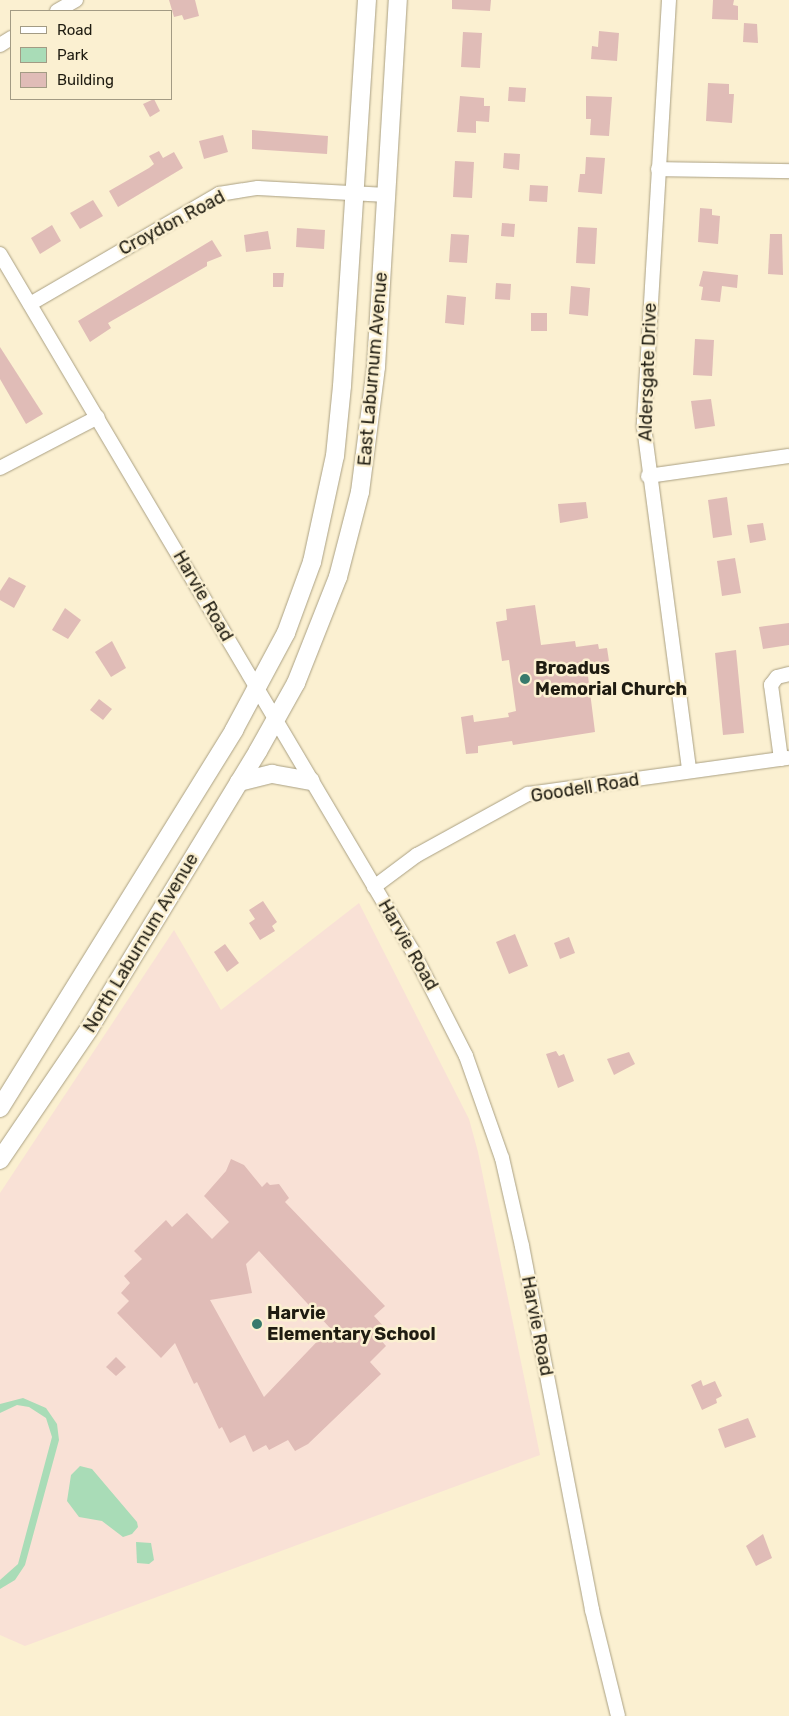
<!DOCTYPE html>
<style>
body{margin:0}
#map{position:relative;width:789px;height:1716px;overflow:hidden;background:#fbf0d1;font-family:Rubik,sans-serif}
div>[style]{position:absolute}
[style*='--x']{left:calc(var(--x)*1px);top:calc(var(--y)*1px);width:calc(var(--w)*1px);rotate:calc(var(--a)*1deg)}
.education>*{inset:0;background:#f9e1d6}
.green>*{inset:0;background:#a9dcb7}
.building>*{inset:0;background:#e0bcb7}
.roads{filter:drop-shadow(0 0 1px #aaa083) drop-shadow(0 0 1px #aaa083)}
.minor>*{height:14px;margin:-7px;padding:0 7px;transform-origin:7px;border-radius:7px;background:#fff}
.major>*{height:18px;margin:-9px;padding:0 9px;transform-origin:9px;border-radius:9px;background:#fff}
.dots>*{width:14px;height:14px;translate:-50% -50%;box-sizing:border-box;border:2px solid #fbf0d1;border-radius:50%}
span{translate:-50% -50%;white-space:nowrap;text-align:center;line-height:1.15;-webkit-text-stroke:5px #fbf0d1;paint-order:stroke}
.street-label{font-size:18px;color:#1f1c11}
.poi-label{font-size:18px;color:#1f1c11;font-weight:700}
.left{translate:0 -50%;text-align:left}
.legend{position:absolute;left:10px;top:10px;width:162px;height:90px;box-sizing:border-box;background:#fbf0d1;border:1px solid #a39b84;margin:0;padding:6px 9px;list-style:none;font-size:15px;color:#1f1c11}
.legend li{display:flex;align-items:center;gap:10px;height:25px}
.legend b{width:25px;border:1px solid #a39b84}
</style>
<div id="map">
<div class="education">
<div style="clip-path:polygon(359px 903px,469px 1119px,478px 1152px,540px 1455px,25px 1646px,0 1635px,0 1193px,174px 930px,221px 1010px)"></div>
</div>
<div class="green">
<div style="clip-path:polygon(23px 1398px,46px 1408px,57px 1424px,59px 1440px,25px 1565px,15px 1580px,0 1589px,0 1580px,18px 1564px,52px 1437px,46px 1418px,29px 1407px,17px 1405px,0 1413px,0 1404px)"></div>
<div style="clip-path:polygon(80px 1466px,92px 1469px,137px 1522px,138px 1527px,132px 1534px,123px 1537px,102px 1521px,79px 1517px,67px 1501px,71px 1475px)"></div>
<div style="clip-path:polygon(136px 1542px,151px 1543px,154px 1560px,149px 1564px,137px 1563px)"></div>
</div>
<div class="building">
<div style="clip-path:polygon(169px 0,195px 0,199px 16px,184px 20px,182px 15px,174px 17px)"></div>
<div style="clip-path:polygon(452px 0,491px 0,490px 11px,452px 9px)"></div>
<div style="clip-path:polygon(713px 0,734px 0,733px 5px,738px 6px,738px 20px,712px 19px)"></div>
<div style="clip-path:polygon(744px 23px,757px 24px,758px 43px,743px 42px)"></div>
<div style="clip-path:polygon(599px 31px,619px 33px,617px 61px,591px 59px,592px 46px,598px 47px)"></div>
<div style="clip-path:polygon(463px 32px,482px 33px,480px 68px,461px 67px)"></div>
<div style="clip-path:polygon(708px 83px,729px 84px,729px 94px,734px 94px,732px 123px,706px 121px)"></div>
<div style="clip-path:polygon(509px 87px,526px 88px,525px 102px,508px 101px)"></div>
<div style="clip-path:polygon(460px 96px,484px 98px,484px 106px,490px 106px,489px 122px,476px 121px,476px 133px,457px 132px)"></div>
<div style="clip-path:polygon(586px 96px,612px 97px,609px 136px,590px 135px,591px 119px,586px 119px)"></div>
<div style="clip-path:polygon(154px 99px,160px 111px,150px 117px,143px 104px)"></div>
<div style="clip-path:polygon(252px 130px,328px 136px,327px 154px,252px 149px)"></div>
<div style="clip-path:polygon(223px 135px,228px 152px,204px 159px,199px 141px)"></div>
<div style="clip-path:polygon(159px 151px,163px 158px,174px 152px,183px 168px,118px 207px,109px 191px,149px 168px,154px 164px,149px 156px)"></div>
<div style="clip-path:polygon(504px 153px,520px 154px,519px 170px,503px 168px)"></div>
<div style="clip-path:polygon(586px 157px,605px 158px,602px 194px,578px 192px,580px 174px,585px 174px)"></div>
<div style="clip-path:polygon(455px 161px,474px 162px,472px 198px,453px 197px)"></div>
<div style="clip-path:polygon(530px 185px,548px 186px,547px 202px,529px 201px)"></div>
<div style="clip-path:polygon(93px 200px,103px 216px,80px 229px,70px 213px)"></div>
<div style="clip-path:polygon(700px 208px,712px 209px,712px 215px,720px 216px,718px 244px,698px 242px)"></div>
<div style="clip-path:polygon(502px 223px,515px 224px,514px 237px,501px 236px)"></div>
<div style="clip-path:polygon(52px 225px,61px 241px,40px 254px,31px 238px)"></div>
<div style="clip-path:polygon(578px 227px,597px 228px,595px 264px,576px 263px)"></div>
<div style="clip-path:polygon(297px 228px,325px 230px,324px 249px,296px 247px)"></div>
<div style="clip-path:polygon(268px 231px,271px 249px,246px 252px,244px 235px)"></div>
<div style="clip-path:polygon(451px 234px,469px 235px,467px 263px,449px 262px)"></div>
<div style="clip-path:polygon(770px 234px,782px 234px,783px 275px,768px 274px)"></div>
<div style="clip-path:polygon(212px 240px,222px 256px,207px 262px,207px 266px,108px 323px,111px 328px,90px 342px,78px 321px)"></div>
<div style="clip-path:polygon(703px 271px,738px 275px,737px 288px,722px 286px,720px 302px,701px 300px,703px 287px,699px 286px)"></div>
<div style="clip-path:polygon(273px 273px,284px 273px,283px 287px,273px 287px)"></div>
<div style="clip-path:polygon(496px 283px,511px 284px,510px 300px,495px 299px)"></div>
<div style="clip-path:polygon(571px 286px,590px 288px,588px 316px,569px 314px)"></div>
<div style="clip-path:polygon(447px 295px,466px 297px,464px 325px,445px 323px)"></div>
<div style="clip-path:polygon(531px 313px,547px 313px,547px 331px,531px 331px)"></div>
<div style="clip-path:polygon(695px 339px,714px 340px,712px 376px,693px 375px)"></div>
<div style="clip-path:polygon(0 347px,43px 414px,26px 424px,0 379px)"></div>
<div style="clip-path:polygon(711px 399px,715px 426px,695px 429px,691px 401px)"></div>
<div style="clip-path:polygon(727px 497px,732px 535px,713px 538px,708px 500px)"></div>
<div style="clip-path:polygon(586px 502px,588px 518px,560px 523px,558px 504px)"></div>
<div style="clip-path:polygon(763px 523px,766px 540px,750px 543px,747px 525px)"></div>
<div style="clip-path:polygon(735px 558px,741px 593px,722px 596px,717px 561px)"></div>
<div style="clip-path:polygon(9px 577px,26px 586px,14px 608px,0 600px,0 591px)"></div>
<div style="clip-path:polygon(535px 605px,541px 645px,575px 641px,576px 647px,598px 644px,599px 649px,607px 648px,609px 661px,587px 668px,595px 732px,513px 745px,512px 741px,478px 746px,478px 753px,466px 754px,461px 717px,473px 715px,474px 722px,509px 717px,508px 713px,516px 711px,509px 660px,502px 661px,496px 622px,507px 620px,506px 609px)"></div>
<div style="clip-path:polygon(65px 608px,81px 620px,68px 639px,52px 630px)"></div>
<div style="clip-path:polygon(789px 623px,789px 645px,763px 649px,759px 627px)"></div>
<div style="clip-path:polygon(112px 641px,126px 668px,111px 677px,95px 652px)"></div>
<div style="clip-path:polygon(736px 650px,744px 733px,723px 735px,715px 653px)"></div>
<div style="clip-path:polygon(99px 699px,112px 709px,103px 720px,90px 710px)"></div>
<div style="clip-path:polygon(263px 901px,277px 922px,272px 926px,275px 931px,260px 940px,249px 923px,255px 919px,249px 910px)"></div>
<div style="clip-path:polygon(515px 934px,528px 966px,509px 974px,496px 942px)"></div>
<div style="clip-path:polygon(569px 937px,575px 953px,560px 959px,554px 943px)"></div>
<div style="clip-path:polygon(225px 944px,239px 963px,227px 972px,214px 952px)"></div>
<div style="clip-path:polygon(556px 1051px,559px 1056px,564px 1054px,574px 1081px,558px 1088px,546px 1054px)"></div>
<div style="clip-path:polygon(629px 1052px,635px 1064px,614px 1075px,607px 1059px)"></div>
<div style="clip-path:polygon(evenodd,231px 1159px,244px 1165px,262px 1187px,267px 1182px,270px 1185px,279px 1184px,289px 1198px,285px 1202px,385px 1306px,374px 1316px,387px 1330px,379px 1338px,386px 1346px,370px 1362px,381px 1374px,308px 1444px,295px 1451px,288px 1440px,269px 1450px,266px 1445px,253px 1452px,245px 1435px,230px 1443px,222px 1427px,219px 1429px,197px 1382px,194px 1384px,175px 1343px,161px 1358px,117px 1313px,129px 1301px,121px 1293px,130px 1283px,124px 1276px,142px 1259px,134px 1251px,166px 1220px,172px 1227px,187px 1213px,212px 1239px,229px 1222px,204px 1196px,226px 1171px,231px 1159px,259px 1251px,330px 1328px,264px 1397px,210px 1300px,252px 1293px,246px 1264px,259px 1251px)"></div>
<div style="clip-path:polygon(116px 1357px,126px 1367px,116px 1376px,106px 1367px)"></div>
<div style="clip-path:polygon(701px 1380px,703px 1386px,715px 1381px,722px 1396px,716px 1399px,717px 1403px,702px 1410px,691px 1385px)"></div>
<div style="clip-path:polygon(748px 1418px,756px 1437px,725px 1448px,718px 1429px)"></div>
<div style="clip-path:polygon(763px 1534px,772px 1558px,756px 1566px,746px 1546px)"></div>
</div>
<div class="roads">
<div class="minor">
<div style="--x:669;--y:0;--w:428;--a:93.4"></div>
<div style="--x:644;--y:427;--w:347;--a:82.5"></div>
<div style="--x:57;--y:11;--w:22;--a:-30"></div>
<div style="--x:0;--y:45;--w:13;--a:-32"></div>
<div style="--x:658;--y:169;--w:131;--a:0.9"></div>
<div style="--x:0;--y:254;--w:809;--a:59.38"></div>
<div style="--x:412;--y:950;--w:119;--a:63"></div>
<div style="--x:466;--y:1056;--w:108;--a:70.6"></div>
<div style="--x:502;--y:1158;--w:90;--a:77.2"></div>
<div style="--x:522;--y:1246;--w:371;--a:79.1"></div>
<div style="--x:592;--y:1610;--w:109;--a:76.2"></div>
<div style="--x:30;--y:304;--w:219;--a:-30.2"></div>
<div style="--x:219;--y:194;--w:39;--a:-9"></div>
<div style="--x:258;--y:188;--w:129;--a:3.1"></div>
<div style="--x:0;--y:468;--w:110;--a:-27.5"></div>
<div style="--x:648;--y:476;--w:142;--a:-8.1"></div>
<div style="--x:781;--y:759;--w:75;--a:-97.7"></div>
<div style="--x:771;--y:685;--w:10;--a:-53"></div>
<div style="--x:777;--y:677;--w:12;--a:-14"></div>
<div style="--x:374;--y:887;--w:54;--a:-36.7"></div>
<div style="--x:417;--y:855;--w:127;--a:-28.8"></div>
<div style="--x:528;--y:794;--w:263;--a:-7.9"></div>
</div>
<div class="major">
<div style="--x:239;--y:782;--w:34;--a:-14"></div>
<div style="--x:272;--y:774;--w:39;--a:10"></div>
<div style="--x:0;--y:1108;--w:445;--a:-58.2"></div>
<div style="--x:234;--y:730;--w:110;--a:-61.8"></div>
<div style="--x:286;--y:633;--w:76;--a:-69.9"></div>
<div style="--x:312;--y:562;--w:108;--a:-77.8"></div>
<div style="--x:335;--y:456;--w:70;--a:-84.3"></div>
<div style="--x:342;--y:386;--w:387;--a:-86.3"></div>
<div style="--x:0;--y:1160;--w:158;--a:-55.8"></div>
<div style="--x:89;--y:1029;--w:325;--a:-58.7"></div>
<div style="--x:258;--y:751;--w:78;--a:-60.8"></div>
<div style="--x:296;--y:683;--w:114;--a:-68.4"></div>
<div style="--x:338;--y:577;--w:88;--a:-75.5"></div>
<div style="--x:360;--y:492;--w:126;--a:-82.7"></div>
<div style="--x:376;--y:367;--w:368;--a:-86.6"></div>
</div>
</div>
<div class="dots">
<div style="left:525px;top:679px;background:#377a6c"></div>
<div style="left:257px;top:1324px;background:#377a6c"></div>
</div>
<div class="street-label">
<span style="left:172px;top:223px;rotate:-28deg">Croydon Road</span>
<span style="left:373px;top:369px;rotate:-85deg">East Laburnum Avenue</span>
<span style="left:648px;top:372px;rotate:-88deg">Aldersgate Drive</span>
<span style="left:203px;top:596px;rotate:60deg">Harvie Road</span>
<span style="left:585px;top:788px;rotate:-9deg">Goodell Road</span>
<span style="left:141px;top:943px;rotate:-59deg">North Laburnum Avenue</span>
<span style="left:408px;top:945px;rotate:60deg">Harvie Road</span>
<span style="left:537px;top:1326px;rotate:79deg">Harvie Road</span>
</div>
<div class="poi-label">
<span class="left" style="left:535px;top:679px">Broadus<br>Memorial Church</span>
<span class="left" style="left:267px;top:1324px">Harvie<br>Elementary School</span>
</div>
<ul class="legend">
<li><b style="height:6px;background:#fff"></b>Road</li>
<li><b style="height:14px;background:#a9dcb7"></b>Park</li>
<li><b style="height:14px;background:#e0bcb7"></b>Building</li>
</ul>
</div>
